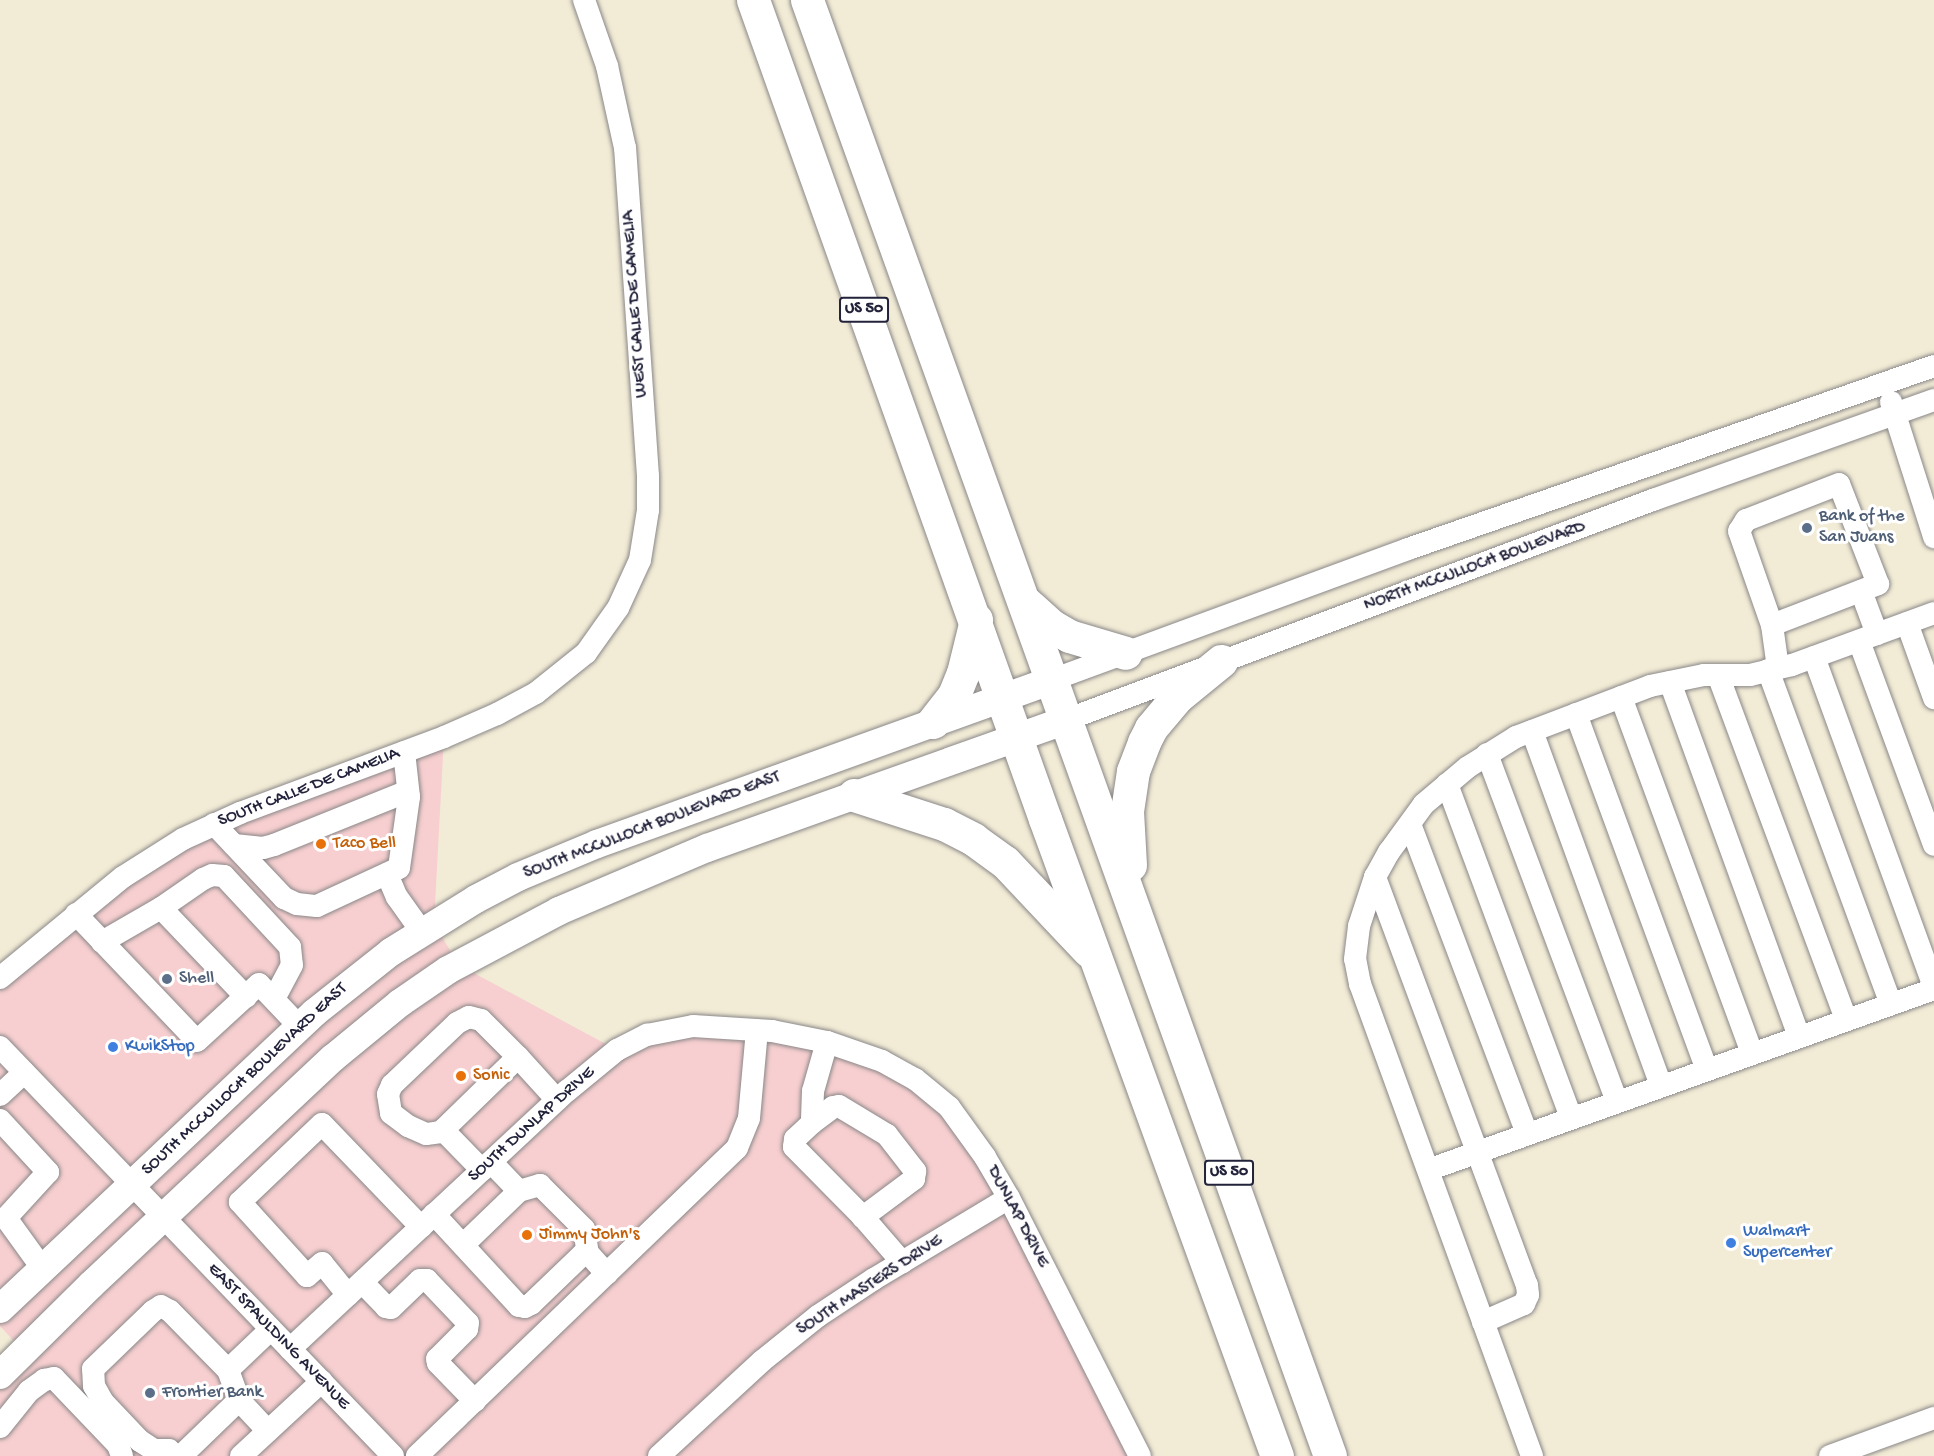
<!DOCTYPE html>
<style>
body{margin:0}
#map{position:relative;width:1934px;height:1456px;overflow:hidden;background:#f2ecd6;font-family:"Gochi Hand",sans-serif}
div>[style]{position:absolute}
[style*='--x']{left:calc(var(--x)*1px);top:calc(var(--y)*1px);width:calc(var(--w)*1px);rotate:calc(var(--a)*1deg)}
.built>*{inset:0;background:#f7cfd0}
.roads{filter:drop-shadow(0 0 2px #8a8788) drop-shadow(0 0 2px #8a8788)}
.minor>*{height:22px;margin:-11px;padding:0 11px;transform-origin:11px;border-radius:11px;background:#fff}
.major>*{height:28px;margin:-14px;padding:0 14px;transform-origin:14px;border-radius:14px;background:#fff}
.highway>*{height:33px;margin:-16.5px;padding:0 16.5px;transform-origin:16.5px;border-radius:16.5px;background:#fff}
.dots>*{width:16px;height:16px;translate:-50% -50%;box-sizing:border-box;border:3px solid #fff;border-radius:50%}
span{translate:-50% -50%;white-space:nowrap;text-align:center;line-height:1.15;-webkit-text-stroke:6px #fff;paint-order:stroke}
.shield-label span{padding:2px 4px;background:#fff;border:2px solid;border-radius:4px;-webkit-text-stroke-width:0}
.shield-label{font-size:16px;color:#22223b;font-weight:700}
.street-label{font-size:18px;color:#22223b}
.service-label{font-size:18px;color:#4e5e75}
.left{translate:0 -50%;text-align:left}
.food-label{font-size:18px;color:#c56008}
.shop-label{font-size:18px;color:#366cbe}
</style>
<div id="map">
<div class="built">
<div style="clip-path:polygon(444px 737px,434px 924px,459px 965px,617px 1050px,647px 1035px,827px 1042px,940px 1098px,1140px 1456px,0 1456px,0 1376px,23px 1351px,0 1326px,0 978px,154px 856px)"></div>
</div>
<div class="roads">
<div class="minor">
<div style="--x:1891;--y:402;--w:142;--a:72.3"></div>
<div style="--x:1861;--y:591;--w:46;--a:69.6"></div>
<div style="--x:1907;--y:623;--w:80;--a:70.2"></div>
<div style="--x:1772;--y:625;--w:114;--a:-21.1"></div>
<div style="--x:1878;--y:584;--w:107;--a:-111.3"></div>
<div style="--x:1839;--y:484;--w:100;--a:158.8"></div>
<div style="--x:1746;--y:520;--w:13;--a:122"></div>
<div style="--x:1739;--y:531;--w:100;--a:70.7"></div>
<div style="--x:1772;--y:625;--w:43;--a:82.1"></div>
<div style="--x:1859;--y:641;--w:217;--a:69.8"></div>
<div style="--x:1814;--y:657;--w:350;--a:70"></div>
<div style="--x:1768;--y:670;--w:356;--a:69.8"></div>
<div style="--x:1718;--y:675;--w:368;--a:69.6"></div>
<div style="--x:1052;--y:680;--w:379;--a:-20.2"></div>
<div style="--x:1408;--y:549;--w:557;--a:-19.18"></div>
<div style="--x:1670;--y:682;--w:378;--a:70"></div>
<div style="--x:1621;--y:697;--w:380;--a:69.8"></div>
<div style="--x:1576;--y:714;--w:379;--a:69.8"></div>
<div style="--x:1066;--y:720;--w:627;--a:-20.55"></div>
<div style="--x:1653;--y:500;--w:298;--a:-19.6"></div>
<div style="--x:1532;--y:731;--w:378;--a:70"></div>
<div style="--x:1487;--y:754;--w:371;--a:69.5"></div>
<div style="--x:1447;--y:784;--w:356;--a:69.6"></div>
<div style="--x:214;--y:824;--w:102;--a:46.6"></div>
<div style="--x:284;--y:898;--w:14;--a:25"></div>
<div style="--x:297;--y:904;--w:20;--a:6"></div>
<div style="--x:317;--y:906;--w:90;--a:-24.9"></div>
<div style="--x:399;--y:868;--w:72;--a:-82"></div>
<div style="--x:409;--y:797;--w:45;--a:-96.3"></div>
<div style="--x:1410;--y:824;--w:331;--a:69.3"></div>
<div style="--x:234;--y:845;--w:29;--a:6"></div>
<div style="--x:263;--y:848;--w:11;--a:-15"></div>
<div style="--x:274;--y:845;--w:144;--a:-21.9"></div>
<div style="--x:387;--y:874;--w:25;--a:67"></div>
<div style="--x:397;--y:897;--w:43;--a:54.5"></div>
<div style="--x:1375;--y:877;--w:435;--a:69.6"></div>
<div style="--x:1527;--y:1285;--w:10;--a:84"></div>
<div style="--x:1528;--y:1295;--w:10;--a:114"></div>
<div style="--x:1524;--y:1304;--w:45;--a:156.3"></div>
<div style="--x:161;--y:908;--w:51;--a:-34.6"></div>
<div style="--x:203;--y:879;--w:10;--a:-24"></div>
<div style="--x:212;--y:875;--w:12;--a:5"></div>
<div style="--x:224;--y:876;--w:97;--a:47.1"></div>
<div style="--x:290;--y:947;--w:18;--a:84"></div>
<div style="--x:292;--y:965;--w:38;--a:118"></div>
<div style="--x:76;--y:914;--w:175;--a:46.4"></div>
<div style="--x:197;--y:1041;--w:84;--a:-42.6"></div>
<div style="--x:259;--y:984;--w:59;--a:46.4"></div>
<div style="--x:102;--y:942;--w:68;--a:-30"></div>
<div style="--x:161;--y:908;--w:123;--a:46.3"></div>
<div style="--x:0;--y:978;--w:159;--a:-39.4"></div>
<div style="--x:123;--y:877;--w:71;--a:-32.3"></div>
<div style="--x:183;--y:839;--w:63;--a:-24.5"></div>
<div style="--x:240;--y:813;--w:218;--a:-20.4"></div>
<div style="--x:444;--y:737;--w:58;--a:-23.5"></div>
<div style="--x:497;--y:714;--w:44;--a:-28.3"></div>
<div style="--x:536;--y:693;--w:64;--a:-38.7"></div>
<div style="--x:586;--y:653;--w:55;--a:-54.6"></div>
<div style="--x:618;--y:608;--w:53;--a:-65.4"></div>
<div style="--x:640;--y:560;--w:51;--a:-80.9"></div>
<div style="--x:648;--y:510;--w:34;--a:-90"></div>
<div style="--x:648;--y:476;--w:329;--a:-94"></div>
<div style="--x:625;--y:148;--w:84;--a:-102.4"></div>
<div style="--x:607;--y:66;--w:70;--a:-109.2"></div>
<div style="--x:827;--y:1042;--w:51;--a:105.9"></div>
<div style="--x:813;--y:1091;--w:32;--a:92"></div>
<div style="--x:812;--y:1123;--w:26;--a:-37"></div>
<div style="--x:833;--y:1107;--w:6;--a:-9"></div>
<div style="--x:839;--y:1106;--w:56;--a:31.1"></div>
<div style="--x:887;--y:1135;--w:46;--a:52.1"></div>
<div style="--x:915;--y:1171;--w:8;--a:97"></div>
<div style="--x:914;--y:1179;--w:64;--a:143.3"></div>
<div style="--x:863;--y:1217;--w:60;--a:49.1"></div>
<div style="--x:0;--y:1047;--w:567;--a:46.14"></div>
<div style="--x:518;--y:1057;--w:107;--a:135.8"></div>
<div style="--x:441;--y:1132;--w:15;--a:172"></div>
<div style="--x:426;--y:1134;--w:20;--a:-156"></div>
<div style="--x:408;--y:1126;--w:21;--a:-143"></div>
<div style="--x:391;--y:1113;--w:19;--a:-99"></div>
<div style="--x:388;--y:1094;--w:10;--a:-66"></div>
<div style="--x:392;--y:1085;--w:90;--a:-43.6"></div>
<div style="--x:457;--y:1023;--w:13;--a:-27"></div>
<div style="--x:469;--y:1017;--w:12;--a:14"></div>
<div style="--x:481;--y:1020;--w:52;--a:45"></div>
<div style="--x:518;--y:1057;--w:58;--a:47.8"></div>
<div style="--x:0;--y:1095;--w:33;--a:-43"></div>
<div style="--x:0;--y:1120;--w:71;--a:47.3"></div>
<div style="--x:48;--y:1172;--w:62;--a:132.4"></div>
<div style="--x:6;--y:1218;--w:62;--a:54.2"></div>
<div style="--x:812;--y:1123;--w:23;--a:137"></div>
<div style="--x:795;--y:1139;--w:8;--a:97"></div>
<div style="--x:794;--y:1147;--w:98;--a:45.4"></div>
<div style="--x:443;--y:1130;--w:56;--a:45.7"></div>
<div style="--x:491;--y:1162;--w:40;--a:46"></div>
<div style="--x:1428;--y:1170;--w:537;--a:-19.68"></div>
<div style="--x:434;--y:1214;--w:125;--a:47.3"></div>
<div style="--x:519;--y:1306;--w:6;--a:9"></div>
<div style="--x:525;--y:1307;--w:7;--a:-27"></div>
<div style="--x:531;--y:1304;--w:72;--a:-43.9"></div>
<div style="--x:583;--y:1254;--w:5;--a:-11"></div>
<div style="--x:588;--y:1253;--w:28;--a:48"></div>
<div style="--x:463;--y:1245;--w:78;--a:-44"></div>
<div style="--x:519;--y:1191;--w:22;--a:-16"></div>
<div style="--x:540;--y:1185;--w:62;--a:45"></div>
<div style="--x:584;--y:1229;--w:24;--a:81"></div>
<div style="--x:362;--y:1282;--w:35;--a:46"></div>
<div style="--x:386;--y:1307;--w:5;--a:11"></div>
<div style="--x:391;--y:1308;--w:40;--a:-44"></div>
<div style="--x:420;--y:1280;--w:7;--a:0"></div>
<div style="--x:427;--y:1280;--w:59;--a:46.4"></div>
<div style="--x:468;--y:1323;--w:6;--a:99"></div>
<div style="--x:467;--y:1329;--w:42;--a:135"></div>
<div style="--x:437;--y:1359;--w:4;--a:76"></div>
<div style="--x:438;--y:1363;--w:53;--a:45.8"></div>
<div style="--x:348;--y:1295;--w:41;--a:-129.1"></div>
<div style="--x:322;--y:1263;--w:20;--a:139"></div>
<div style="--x:307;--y:1276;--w:100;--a:-132.2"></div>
<div style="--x:240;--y:1202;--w:113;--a:-43.6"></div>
<div style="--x:322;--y:1124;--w:143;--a:46.1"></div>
<div style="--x:290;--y:1349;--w:379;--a:-43"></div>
<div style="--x:567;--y:1091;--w:65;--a:-39.4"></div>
<div style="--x:617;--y:1050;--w:34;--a:-27"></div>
<div style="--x:647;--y:1035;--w:47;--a:-11.1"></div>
<div style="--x:693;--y:1026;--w:79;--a:3.6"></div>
<div style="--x:772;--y:1031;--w:56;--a:11.3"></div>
<div style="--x:827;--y:1042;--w:58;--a:19.1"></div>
<div style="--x:882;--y:1061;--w:38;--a:29"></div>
<div style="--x:915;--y:1079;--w:44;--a:39.5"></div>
<div style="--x:949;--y:1107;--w:62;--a:54.2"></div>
<div style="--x:985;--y:1157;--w:48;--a:59.7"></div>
<div style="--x:1009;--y:1198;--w:289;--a:63.1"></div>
<div style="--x:228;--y:1370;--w:59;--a:-43.6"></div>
<div style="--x:0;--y:1427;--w:46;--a:-51.1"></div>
<div style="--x:29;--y:1391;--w:19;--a:-36"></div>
<div style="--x:44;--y:1380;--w:10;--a:-11"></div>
<div style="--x:54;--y:1378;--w:93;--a:46.3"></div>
<div style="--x:118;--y:1445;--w:12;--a:70"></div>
<div style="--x:173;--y:1456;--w:7;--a:-124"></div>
<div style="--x:169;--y:1450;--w:15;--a:180"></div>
<div style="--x:154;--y:1450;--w:17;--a:-147"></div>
<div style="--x:140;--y:1441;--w:54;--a:-133.5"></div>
<div style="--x:103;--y:1402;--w:18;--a:-119"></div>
<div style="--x:94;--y:1386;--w:17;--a:-93"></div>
<div style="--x:93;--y:1369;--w:83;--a:-44"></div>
<div style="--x:153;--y:1311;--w:9;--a:-32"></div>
<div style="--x:161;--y:1306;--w:10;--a:29"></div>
<div style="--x:170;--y:1311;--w:83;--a:45.5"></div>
<div style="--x:228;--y:1370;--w:32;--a:70"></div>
<div style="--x:181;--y:1456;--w:81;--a:-44"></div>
<div style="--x:239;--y:1400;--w:42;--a:46.9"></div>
<div style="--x:241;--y:1456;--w:110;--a:-42.8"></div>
<div style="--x:417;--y:1456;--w:444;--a:-43.9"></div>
<div style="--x:737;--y:1148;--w:32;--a:-68"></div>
<div style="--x:749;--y:1118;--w:88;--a:-84.8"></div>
<div style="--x:659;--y:1456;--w:140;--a:-42.7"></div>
<div style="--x:762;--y:1361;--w:72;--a:-38.8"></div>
<div style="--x:818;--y:1316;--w:67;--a:-33.5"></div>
<div style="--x:874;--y:1279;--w:157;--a:-31"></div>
<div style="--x:1532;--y:1456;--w:502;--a:-110.02"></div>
<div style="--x:1360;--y:984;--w:25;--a:-101"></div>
<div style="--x:1355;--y:959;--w:33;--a:-83"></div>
<div style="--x:1359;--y:926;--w:52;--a:-71.9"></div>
<div style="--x:1375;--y:877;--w:29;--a:-61"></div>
<div style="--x:1389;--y:852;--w:59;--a:-53.9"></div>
<div style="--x:1424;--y:804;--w:57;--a:-40.1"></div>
<div style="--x:1468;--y:767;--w:57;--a:-32"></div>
<div style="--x:1516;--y:737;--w:143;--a:-20.8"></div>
<div style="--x:1650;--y:686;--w:55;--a:-11.5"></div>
<div style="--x:1704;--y:675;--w:46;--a:0"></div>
<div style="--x:1750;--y:675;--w:43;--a:-13.4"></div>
<div style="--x:1792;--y:665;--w:151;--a:-20.1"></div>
<div style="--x:1830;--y:1456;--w:111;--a:-20.1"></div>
</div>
<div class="major">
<div style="--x:0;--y:1309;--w:432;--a:-43.3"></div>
<div style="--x:314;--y:1013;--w:98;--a:-38.4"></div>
<div style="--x:391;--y:952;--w:100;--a:-31.9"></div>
<div style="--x:476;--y:899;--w:47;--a:-27.6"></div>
<div style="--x:518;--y:877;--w:86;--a:-22.7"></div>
<div style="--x:597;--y:844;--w:484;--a:-19.8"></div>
<div style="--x:0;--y:1375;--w:128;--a:-44.7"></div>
<div style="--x:91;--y:1285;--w:332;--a:-43.2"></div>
<div style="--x:333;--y:1058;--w:87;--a:-39.4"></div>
<div style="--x:400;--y:1003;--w:58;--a:-34.5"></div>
<div style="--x:448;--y:970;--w:126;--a:-28"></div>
<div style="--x:559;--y:911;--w:161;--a:-23.1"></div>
<div style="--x:707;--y:848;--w:381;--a:-19.6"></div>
</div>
<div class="highway">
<div style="--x:753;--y:0;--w:869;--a:70.38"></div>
<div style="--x:1045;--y:819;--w:678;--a:69.99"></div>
<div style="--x:807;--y:0;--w:1547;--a:70.24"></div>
<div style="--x:1025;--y:602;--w:36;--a:42"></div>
<div style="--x:1052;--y:626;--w:20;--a:30"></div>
<div style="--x:1069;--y:636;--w:59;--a:16.6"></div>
<div style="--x:933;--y:722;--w:34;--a:-52"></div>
<div style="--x:954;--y:695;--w:24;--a:-68"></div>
<div style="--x:963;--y:673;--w:55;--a:-76.2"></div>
<div style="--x:854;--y:795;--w:95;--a:17.9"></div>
<div style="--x:944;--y:824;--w:33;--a:27"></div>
<div style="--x:973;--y:839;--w:39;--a:36"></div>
<div style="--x:1005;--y:862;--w:122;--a:46.7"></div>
<div style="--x:1130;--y:865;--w:54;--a:-93.2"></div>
<div style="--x:1127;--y:811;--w:40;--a:-81.5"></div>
<div style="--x:1133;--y:771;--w:31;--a:-69"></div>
<div style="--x:1144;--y:742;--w:16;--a:-63"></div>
<div style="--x:1151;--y:728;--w:40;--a:-50"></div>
<div style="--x:1177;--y:697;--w:57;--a:-39.3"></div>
</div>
</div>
<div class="dots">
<div style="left:1807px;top:528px;background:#5c6f8a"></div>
<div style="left:321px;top:844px;background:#e8710a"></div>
<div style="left:167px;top:979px;background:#5c6f8a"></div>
<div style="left:113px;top:1047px;background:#3f7fe0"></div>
<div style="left:461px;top:1076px;background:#e8710a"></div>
<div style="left:527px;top:1235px;background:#e8710a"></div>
<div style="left:1731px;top:1243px;background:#3f7fe0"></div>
<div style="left:150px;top:1393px;background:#5c6f8a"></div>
</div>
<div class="shield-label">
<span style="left:864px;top:310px">US 50</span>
<span style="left:1229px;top:1173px">US 50</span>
</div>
<div class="street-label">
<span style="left:636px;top:304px;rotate:-94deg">WEST CALLE DE CAMELIA</span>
<span style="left:1475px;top:567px;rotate:-20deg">NORTH MCCULLOCH BOULEVARD</span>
<span style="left:309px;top:788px;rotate:-21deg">SOUTH CALLE DE CAMELIA</span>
<span style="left:652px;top:826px;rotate:-21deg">SOUTH MCCULLOCH BOULEVARD EAST</span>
<span style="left:245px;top:1080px;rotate:-43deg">SOUTH MCCULLOCH BOULEVARD EAST</span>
<span style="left:532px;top:1125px;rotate:-42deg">SOUTH DUNLAP DRIVE</span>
<span style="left:1017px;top:1217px;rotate:62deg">DUNLAP DRIVE</span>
<span style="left:870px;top:1286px;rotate:-33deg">SOUTH MASTERS DRIVE</span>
<span style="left:278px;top:1337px;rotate:46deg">EAST SPAULDING AVENUE</span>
</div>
<div class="service-label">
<span class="left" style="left:1819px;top:528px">Bank of the<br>San Juans</span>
<span class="left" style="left:179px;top:979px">Shell</span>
<span class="left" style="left:162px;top:1393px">Frontier Bank</span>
</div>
<div class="food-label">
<span class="left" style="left:333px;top:844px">Taco Bell</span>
<span class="left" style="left:473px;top:1076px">Sonic</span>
<span class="left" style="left:539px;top:1235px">Jimmy John's</span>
</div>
<div class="shop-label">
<span class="left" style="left:125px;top:1047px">KwikStop</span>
<span class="left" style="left:1743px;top:1243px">Walmart<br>Supercenter</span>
</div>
</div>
